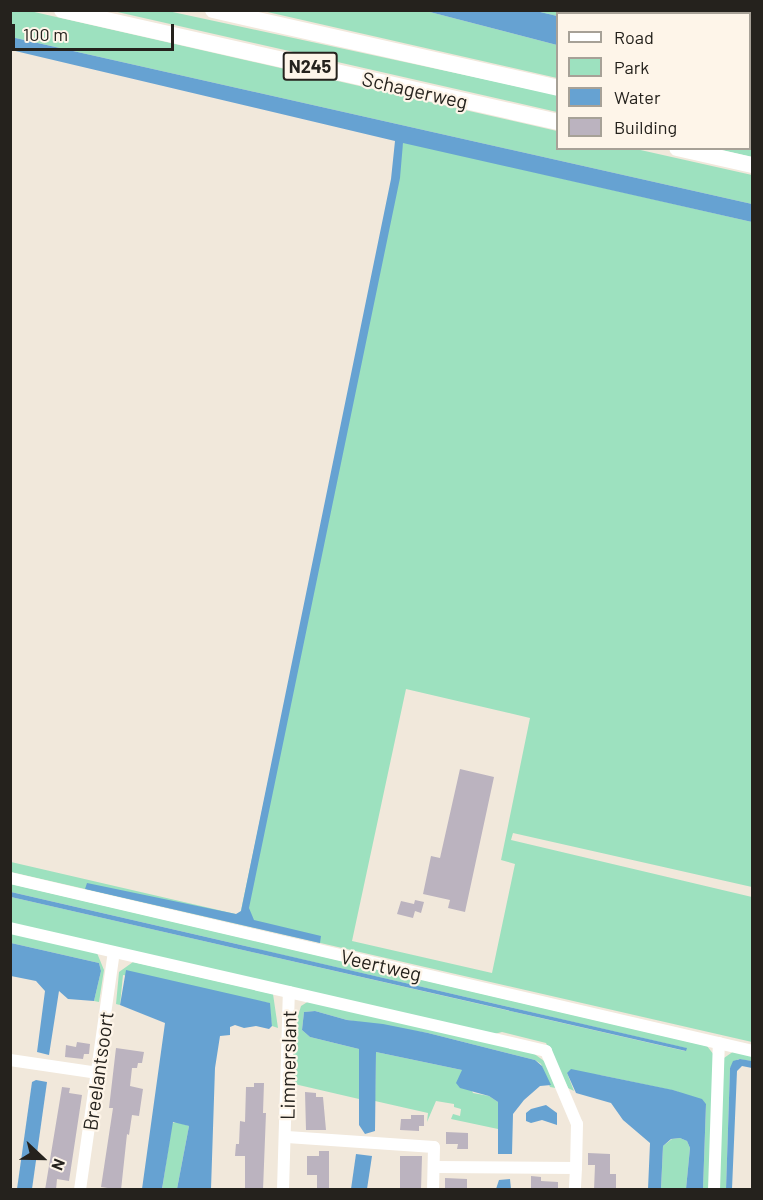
<!DOCTYPE html>
<style>
body{margin:0}
#map{position:relative;width:763px;height:1200px;overflow:hidden;background:#f1e8db;font-family:Barlow,sans-serif}
div>[style]{position:absolute}
[style*='--x']{left:calc(var(--x)*1px);top:calc(var(--y)*1px);width:calc(var(--w)*1px);rotate:calc(var(--a)*1deg)}
.green>*{inset:0;background:#9de1bf}
.water>*{inset:0;background:#66a2d2}
.building>*{inset:0;background:#bbb3bf}
.minor>*{height:12px;margin:-6px;padding:0 6px;transform-origin:6px;border-radius:6px;background:#fff}
.major>*{height:16px;margin:-8px;padding:0 8px;transform-origin:8px;border-radius:8px;background:#fff}
span{translate:-50% -50%;white-space:nowrap;text-align:center;line-height:1.15;-webkit-text-stroke:4.5px #fef5e9;paint-order:stroke}
.shield-label span{padding:2px 4px;background:#fef5e9;border:2px solid;border-radius:4px;-webkit-text-stroke-width:0}
.shield-label{font-size:18px;color:#25221d;font-weight:700}
.street-label{font-size:20px;color:#25221d}
.frame{position:absolute;inset:0;border:12px solid #25221d;pointer-events:none}
.legend{position:absolute;left:556px;top:12px;width:195px;height:138px;box-sizing:border-box;background:#fef5e9;border:2px solid #a7a197;margin:0;padding:8px 10px;list-style:none;font-size:18px;color:#25221d}
.legend li{display:flex;align-items:center;gap:12px;height:30px}
.legend b{width:30px;border:2px solid #a7a197}
.north{position:absolute;left:12px;top:1128px;width:60px;height:60px;-webkit-text-stroke:4px #fef5e9;paint-order:stroke;rotate:112deg;font-size:16px;font-weight:700;line-height:24px;text-align:center;color:#25221d}
.north::after{content:'';display:block;margin:auto;width:21px;height:27px;background:#25221d;clip-path:polygon(50% 0,100% 100%,50% 72%,0 100%)}
.scale{position:absolute;left:12px;top:24px;width:162px;height:27px;box-sizing:border-box;border:3px solid #25221d;border-top:0;padding-left:8px;font-size:18px;line-height:21px;white-space:nowrap;color:#25221d;-webkit-text-stroke:4px #fef5e9;paint-order:stroke}
</style>
<div id="map">
<div class="green">
<div style="clip-path:polygon(597px 10px,608px 13px,558px 14px,557px 16px,536px 11px)"></div>
<div style="clip-path:polygon(11px 11px,30px 11px,557px 131px,558px 148px,636px 149px,752px 175px,752px 204px,11px 37px)"></div>
<div style="clip-path:polygon(113px 11px,168px 11px,557px 95px,557px 112px)"></div>
<div style="clip-path:polygon(263px 11px,426px 11px,557px 45px,557px 78px)"></div>
<div style="clip-path:polygon(648px 11px,752px 11px,752px 38px,750px 37px,750px 14px,659px 14px)"></div>
<div style="clip-path:polygon(750px 139px,752px 139px,752px 157px,717px 149px,750px 148px)"></div>
<div style="clip-path:polygon(evenodd,403px 142px,752px 222px,752px 887px,513px 833px,511px 840px,752px 897px,752px 1042px,11px 872px,11px 862px,240px 915px,403px 142px,406px 689px,530px 718px,501px 860px,515px 864px,492px 973px,352px 941px,406px 689px)"></div>
<div style="clip-path:polygon(11px 884px,707px 1046px,714px 1055px,711px 1189px,703px 1189px,706px 1104px,676px 1091px,600px 1075px,567px 1073px,574px 1091px,568px 1088px,546px 1043px,502px 1032px,494px 1034px,11px 923px,11px 897px,685px 1051px,686px 1048px,11px 892px)"></div>
<div style="clip-path:polygon(11px 933px,97px 953px,104px 970px,99px 1002px,94px 1001px,101px 971px,99px 963px,11px 943px)"></div>
<div style="clip-path:polygon(133px 962px,273px 994px,278px 1028px,272px 1026px,269px 1003px,123px 975px,120px 1005px,116px 1004px,119px 972px)"></div>
<div style="clip-path:polygon(309px 1001px,533px 1053px,547px 1063px,556px 1088px,550px 1087px,541px 1064px,535px 1060px,428px 1033px,347px 1020px,315px 1011px,304px 1012px,302px 1030px,310px 1037px,359px 1049px,359px 1099px,290px 1083px,298px 1016px,301px 1006px)"></div>
<div style="clip-path:polygon(734px 1051px,752px 1055px,752px 1061px,738px 1059px,730px 1068px,726px 1189px,718px 1190px,724px 1058px)"></div>
<div style="clip-path:polygon(376px 1052px,462px 1070px,473px 1093px,489px 1096px,498px 1102px,498px 1129px,451px 1119px,453px 1114px,460px 1116px,461px 1109px,454px 1107px,454px 1104px,436px 1101px,427px 1122px,428px 1113px,375px 1101px)"></div>
<div style="clip-path:polygon(177px 1122px,189px 1126px,177px 1189px,162px 1190px,172px 1123px)"></div>
<div style="clip-path:polygon(680px 1138px,687px 1141px,690px 1148px,686px 1189px,661px 1190px,663px 1146px,672px 1139px)"></div>
</div>
<div class="water">
<div style="clip-path:polygon(426px 11px,536px 11px,557px 16px,557px 45px)"></div>
<div style="clip-path:polygon(11px 37px,752px 204px,752px 222px,403px 143px,400px 178px,249px 908px,254px 920px,321px 936px,320px 943px,85px 889px,87px 883px,236px 914px,241px 911px,391px 179px,395px 141px,11px 50px)"></div>
<div style="clip-path:polygon(11px 892px,687px 1048px,686px 1051px,11px 897px)"></div>
<div style="clip-path:polygon(11px 943px,99px 963px,101px 971px,94px 1001px,68px 999px,59px 991px,49px 1055px,37px 1052px,45px 991px,36px 981px,11px 976px)"></div>
<div style="clip-path:polygon(126px 970px,270px 1003px,272px 1026px,269px 1029px,256px 1026px,244px 1028px,235px 1025px,230px 1027px,230px 1035px,220px 1036px,215px 1068px,211px 1189px,177px 1189px,189px 1126px,173px 1122px,162px 1189px,142px 1189px,165px 1023px,120px 1005px)"></div>
<div style="clip-path:polygon(315px 1011px,347px 1020px,383px 1024px,428px 1033px,535px 1060px,542px 1066px,551px 1085px,540px 1086px,524px 1100px,513px 1114px,512px 1154px,498px 1154px,498px 1102px,489px 1096px,460px 1088px,456px 1083px,462px 1070px,376px 1052px,375px 1131px,365px 1134px,359px 1125px,359px 1049px,310px 1037px,302px 1030px,304px 1012px)"></div>
<div style="clip-path:polygon(740px 1059px,752px 1061px,752px 1068px,742px 1066px,737px 1071px,732px 1189px,726px 1189px,730px 1068px,733px 1061px)"></div>
<div style="clip-path:polygon(571px 1069px,673px 1090px,702px 1099px,706px 1104px,703px 1189px,686px 1189px,690px 1148px,687px 1141px,680px 1138px,671px 1139px,663px 1146px,661px 1189px,648px 1189px,650px 1143px,623px 1120px,611px 1103px,576px 1093px,567px 1073px)"></div>
<div style="clip-path:polygon(36px 1080px,47px 1082px,32px 1189px,17px 1189px,32px 1082px)"></div>
<div style="clip-path:polygon(546px 1105px,557px 1113px,557px 1125px,542px 1120px,531px 1123px,526px 1121px,526px 1113px,531px 1109px)"></div>
<div style="clip-path:polygon(356px 1154px,372px 1156px,367px 1189px,351px 1189px)"></div>
<div style="clip-path:polygon(510px 1179px,511px 1189px,496px 1189px,499px 1180px)"></div>
</div>
<div class="building">
<div style="clip-path:polygon(460px 769px,494px 777px,465px 912px,448px 908px,450px 900px,423px 894px,431px 856px,440px 858px)"></div>
<div style="clip-path:polygon(415px 900px,424px 902px,421px 913px,415px 911px,413px 918px,397px 914px,401px 901px,414px 904px)"></div>
<div style="clip-path:polygon(77px 1042px,90px 1044px,89px 1054px,84px 1054px,83px 1059px,65px 1057px,66px 1045px,76px 1047px)"></div>
<div style="clip-path:polygon(116px 1048px,144px 1052px,142px 1063px,138px 1063px,137px 1068px,132px 1068px,130px 1086px,143px 1089px,139px 1116px,132px 1115px,129px 1135px,127px 1134px,121px 1190px,101px 1187px,113px 1108px,109px 1108px)"></div>
<div style="clip-path:polygon(254px 1083px,264px 1083px,263px 1113px,266px 1113px,263px 1190px,245px 1190px,245px 1156px,235px 1156px,236px 1144px,239px 1144px,240px 1121px,245px 1122px,246px 1087px,254px 1087px)"></div>
<div style="clip-path:polygon(62px 1087px,70px 1088px,69px 1093px,82px 1095px,69px 1181px,57px 1179px,56px 1190px,45px 1190px)"></div>
<div style="clip-path:polygon(305px 1092px,316px 1093px,316px 1097px,323px 1097px,326px 1130px,306px 1130px)"></div>
<div style="clip-path:polygon(411px 1115px,424px 1115px,424px 1126px,419px 1126px,419px 1131px,400px 1130px,401px 1119px,411px 1119px)"></div>
<div style="clip-path:polygon(446px 1132px,468px 1133px,468px 1149px,457px 1149px,458px 1144px,446px 1144px)"></div>
<div style="clip-path:polygon(319px 1151px,329px 1151px,329px 1190px,317px 1190px,317px 1175px,307px 1175px,307px 1156px,319px 1156px)"></div>
<div style="clip-path:polygon(588px 1153px,610px 1154px,610px 1174px,616px 1174px,616px 1190px,594px 1190px,595px 1165px,588px 1165px)"></div>
<div style="clip-path:polygon(400px 1156px,422px 1156px,421px 1190px,400px 1190px)"></div>
<div style="clip-path:polygon(531px 1176px,541px 1177px,541px 1181px,558px 1182px,558px 1190px,531px 1190px)"></div>
<div style="clip-path:polygon(445px 1178px,467px 1179px,467px 1190px,445px 1189px)"></div>
</div>
<div class="minor">
<div style="--x:10;--y:878;--w:762;--a:13.12"></div>
<div style="--x:10;--y:928;--w:550;--a:12.92"></div>
<div style="--x:546;--y:1051;--w:79;--a:67"></div>
<div style="--x:577;--y:1124;--w:44;--a:91.3"></div>
<div style="--x:10;--y:1060;--w:89;--a:8.4"></div>
<div style="--x:287;--y:1137;--w:147;--a:3.9"></div>
<div style="--x:434;--y:1147;--w:43;--a:91.3"></div>
<div style="--x:434;--y:1167;--w:142;--a:0.4"></div>
<div style="--x:576;--y:1168;--w:22;--a:93"></div>
<div style="--x:80;--y:1190;--w:240;--a:-81.9"></div>
<div style="--x:283;--y:1190;--w:198;--a:-88.3"></div>
<div style="--x:714;--y:1190;--w:147;--a:-88.1"></div>
</div>
<div class="major">
<div style="--x:62;--y:10;--w:508;--a:12.72"></div>
<div style="--x:213;--y:10;--w:354;--a:12.7"></div>
<div style="--x:750;--y:132;--w:2;--a:0"></div>
<div style="--x:677;--y:148;--w:77;--a:12.8"></div>
</div>
<div class="shield-label">
<span style="left:310px;top:66px">N245</span>
</div>
<div class="street-label">
<span style="left:415px;top:90px;rotate:13deg">Schagerweg</span>
<span style="left:381px;top:965px;rotate:13deg">Veertweg</span>
<span style="left:288px;top:1065px;rotate:-89deg">Limmerslant</span>
<span style="left:98px;top:1071px;rotate:-82deg">Breelantsoort</span>
</div>
<div class="frame"></div>
<ul class="legend">
<li><b style="height:8px;background:#fff"></b>Road</li>
<li><b style="height:16px;background:#9de1bf"></b>Park</li>
<li><b style="height:16px;background:#66a2d2"></b>Water</li>
<li><b style="height:16px;background:#bbb3bf"></b>Building</li>
</ul>
<div class="north">N</div>
<div class="scale">100 m</div>
</div>
